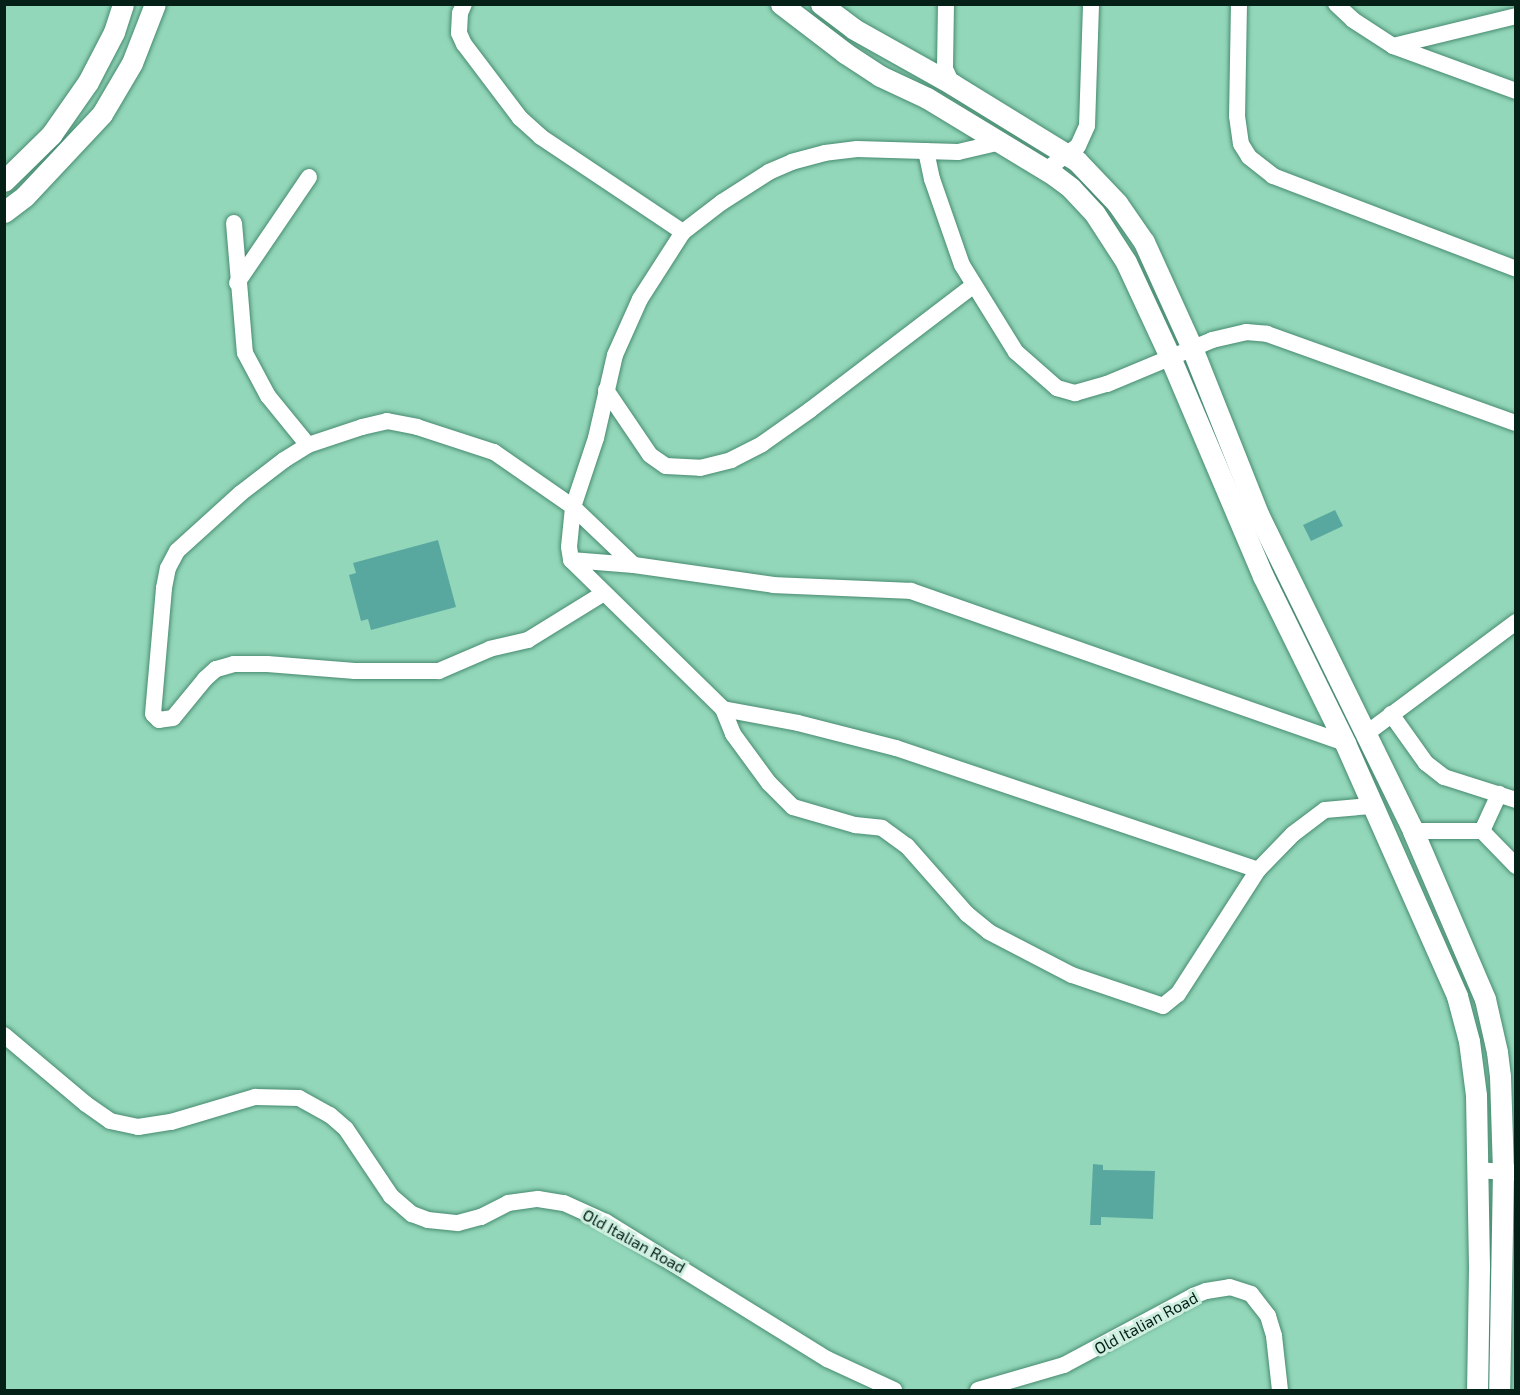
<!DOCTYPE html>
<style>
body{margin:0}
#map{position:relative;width:1520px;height:1395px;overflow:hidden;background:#93d7ba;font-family:"Exo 2",sans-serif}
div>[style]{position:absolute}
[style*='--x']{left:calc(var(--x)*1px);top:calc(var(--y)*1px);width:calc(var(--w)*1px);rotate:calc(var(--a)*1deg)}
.building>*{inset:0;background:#58a89f}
.roads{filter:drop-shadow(0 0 2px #488b71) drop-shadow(0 0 2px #488b71)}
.minor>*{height:16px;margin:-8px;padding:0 8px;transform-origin:8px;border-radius:8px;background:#fff}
.major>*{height:21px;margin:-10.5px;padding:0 10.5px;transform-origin:10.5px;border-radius:10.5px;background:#fff}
span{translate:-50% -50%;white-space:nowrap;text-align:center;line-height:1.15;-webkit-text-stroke:6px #ceefe0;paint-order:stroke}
.street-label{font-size:16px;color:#052117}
.frame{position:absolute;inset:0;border:6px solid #052117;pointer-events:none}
</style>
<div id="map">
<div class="building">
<div style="clip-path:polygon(1335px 510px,1343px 526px,1311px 541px,1303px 525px)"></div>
<div style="clip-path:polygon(438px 540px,456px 607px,371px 630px,368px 619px,361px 621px,349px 575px,356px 573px,353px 563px)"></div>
<div style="clip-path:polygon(1093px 1164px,1103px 1165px,1103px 1170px,1155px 1171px,1153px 1219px,1101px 1217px,1101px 1225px,1090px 1225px)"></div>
</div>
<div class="roads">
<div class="minor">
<div style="--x:464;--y:4;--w:10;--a:114"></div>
<div style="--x:460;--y:13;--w:20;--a:93"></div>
<div style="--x:459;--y:33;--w:12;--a:66"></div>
<div style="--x:464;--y:44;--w:93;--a:52.9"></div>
<div style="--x:520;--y:118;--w:28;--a:42"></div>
<div style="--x:541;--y:137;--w:171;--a:33.8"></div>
<div style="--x:946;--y:4;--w:65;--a:90.9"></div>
<div style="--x:945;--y:69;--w:17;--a:65"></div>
<div style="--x:1239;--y:4;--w:112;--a:91"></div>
<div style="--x:1237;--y:116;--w:28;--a:82"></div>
<div style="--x:1241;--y:144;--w:15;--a:58"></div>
<div style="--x:1249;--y:157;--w:31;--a:38"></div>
<div style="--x:1273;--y:176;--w:260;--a:20.9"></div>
<div style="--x:1336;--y:4;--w:23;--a:43"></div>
<div style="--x:1353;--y:20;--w:48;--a:33"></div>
<div style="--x:1393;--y:46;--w:131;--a:20.1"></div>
<div style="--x:1393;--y:46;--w:127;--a:-13.7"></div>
<div style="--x:1001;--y:142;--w:44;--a:166.9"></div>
<div style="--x:958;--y:152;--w:101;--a:-178.3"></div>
<div style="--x:857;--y:149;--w:32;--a:173"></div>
<div style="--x:825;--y:153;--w:34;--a:165"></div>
<div style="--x:792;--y:162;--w:25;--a:157"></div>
<div style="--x:769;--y:172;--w:56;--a:147.4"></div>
<div style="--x:722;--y:202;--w:49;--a:142.4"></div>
<div style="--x:683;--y:232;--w:80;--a:122.7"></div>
<div style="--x:640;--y:299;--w:61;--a:114.1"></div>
<div style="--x:615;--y:355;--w:85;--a:102.9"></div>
<div style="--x:596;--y:438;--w:73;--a:108.4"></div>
<div style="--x:573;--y:507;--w:40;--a:95.7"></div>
<div style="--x:569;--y:547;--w:13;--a:81"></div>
<div style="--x:571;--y:560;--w:213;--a:44.4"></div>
<div style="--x:723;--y:709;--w:76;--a:10.6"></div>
<div style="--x:798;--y:723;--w:101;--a:14.3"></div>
<div style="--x:896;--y:748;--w:382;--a:18.6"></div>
<div style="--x:1258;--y:870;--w:50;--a:-45.8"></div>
<div style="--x:1293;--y:834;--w:40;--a:-37"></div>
<div style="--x:1325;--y:810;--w:46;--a:-5"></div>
<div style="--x:926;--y:151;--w:29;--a:78"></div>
<div style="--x:932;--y:179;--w:91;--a:70.8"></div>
<div style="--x:962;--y:265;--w:102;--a:58.2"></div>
<div style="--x:1016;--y:352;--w:55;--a:41.3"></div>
<div style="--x:1057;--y:388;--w:19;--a:16"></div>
<div style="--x:1075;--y:393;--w:33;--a:-16"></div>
<div style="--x:1107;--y:384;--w:114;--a:-22.7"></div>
<div style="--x:1212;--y:340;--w:35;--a:-13"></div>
<div style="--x:1246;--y:332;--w:21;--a:5"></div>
<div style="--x:1267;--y:334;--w:264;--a:19.7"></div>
<div style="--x:1046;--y:170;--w:40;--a:-37"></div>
<div style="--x:1078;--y:146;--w:22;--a:-66"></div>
<div style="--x:1087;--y:126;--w:122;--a:-88.1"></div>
<div style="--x:234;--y:223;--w:130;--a:85.2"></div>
<div style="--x:245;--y:353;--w:49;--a:61.9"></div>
<div style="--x:268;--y:396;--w:63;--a:50.8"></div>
<div style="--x:237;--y:283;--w:128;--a:-55.8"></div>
<div style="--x:606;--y:390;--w:78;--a:55.9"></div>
<div style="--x:650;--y:455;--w:19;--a:35"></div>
<div style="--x:666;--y:466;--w:34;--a:3"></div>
<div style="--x:700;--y:468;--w:32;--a:-14"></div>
<div style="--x:731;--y:460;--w:35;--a:-27"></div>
<div style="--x:762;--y:444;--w:59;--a:-35.3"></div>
<div style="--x:810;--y:410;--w:206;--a:-37.3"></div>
<div style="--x:571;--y:560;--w:63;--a:4.5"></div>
<div style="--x:634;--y:565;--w:141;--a:8.1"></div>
<div style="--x:774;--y:585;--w:137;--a:2.5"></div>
<div style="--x:911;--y:591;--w:460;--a:19.3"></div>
<div style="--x:604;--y:593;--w:89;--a:148.3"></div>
<div style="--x:528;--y:640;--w:39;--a:167"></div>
<div style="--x:490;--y:649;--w:56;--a:156.7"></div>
<div style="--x:439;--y:671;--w:84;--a:180"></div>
<div style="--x:355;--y:671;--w:88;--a:-175.5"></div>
<div style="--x:267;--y:664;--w:33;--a:180"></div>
<div style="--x:234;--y:664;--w:19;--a:164"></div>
<div style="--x:216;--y:669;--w:15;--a:138"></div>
<div style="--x:205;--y:679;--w:50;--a:129.4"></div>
<div style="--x:173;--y:718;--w:14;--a:172"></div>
<div style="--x:159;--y:720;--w:8;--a:-135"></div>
<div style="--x:153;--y:714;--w:126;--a:-85"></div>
<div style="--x:164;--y:588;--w:20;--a:-79"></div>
<div style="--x:168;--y:568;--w:19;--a:-62"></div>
<div style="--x:177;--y:551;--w:86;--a:-42.2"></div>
<div style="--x:241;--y:493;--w:54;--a:-37.5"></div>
<div style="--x:284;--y:460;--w:28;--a:-32"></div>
<div style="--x:308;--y:445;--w:57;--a:-18.4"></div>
<div style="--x:362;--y:427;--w:26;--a:-13"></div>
<div style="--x:387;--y:421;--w:31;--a:11"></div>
<div style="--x:417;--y:427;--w:81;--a:18"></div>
<div style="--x:494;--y:452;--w:96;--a:34.8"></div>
<div style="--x:573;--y:507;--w:84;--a:43.6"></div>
<div style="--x:723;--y:709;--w:27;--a:68"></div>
<div style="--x:733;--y:734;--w:61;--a:53.7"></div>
<div style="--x:769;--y:783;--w:34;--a:45"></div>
<div style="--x:793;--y:807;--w:65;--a:16.2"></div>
<div style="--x:855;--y:825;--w:27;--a:6"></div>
<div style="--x:882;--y:828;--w:31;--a:36"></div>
<div style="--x:907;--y:846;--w:91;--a:48.6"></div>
<div style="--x:967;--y:914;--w:28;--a:39"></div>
<div style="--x:989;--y:932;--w:93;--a:27.4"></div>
<div style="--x:1072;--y:975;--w:96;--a:18.8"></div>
<div style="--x:1163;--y:1006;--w:19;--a:-39"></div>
<div style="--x:1178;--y:994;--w:148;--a:-57.2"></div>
<div style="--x:1391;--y:714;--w:60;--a:54.5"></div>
<div style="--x:1426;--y:763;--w:23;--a:38"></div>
<div style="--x:1444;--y:777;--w:76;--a:17.7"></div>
<div style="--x:1367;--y:733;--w:186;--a:-36.7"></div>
<div style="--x:1413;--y:831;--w:69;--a:0"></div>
<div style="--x:1482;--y:831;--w:49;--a:45.8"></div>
<div style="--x:1482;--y:831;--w:41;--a:-65.3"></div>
<div style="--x:4;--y:1035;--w:107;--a:40.1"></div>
<div style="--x:86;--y:1104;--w:29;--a:35"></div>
<div style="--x:110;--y:1121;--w:29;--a:12"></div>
<div style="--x:138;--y:1127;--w:33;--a:-9"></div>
<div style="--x:171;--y:1122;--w:88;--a:-16.6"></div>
<div style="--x:255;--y:1097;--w:44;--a:1.3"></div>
<div style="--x:299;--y:1098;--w:35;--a:29"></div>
<div style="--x:330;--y:1115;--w:21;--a:41"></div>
<div style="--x:346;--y:1129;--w:81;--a:56.1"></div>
<div style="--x:391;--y:1196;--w:28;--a:41"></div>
<div style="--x:412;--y:1214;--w:17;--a:21"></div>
<div style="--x:428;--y:1220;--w:30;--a:6"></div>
<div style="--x:458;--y:1223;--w:24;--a:-15"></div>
<div style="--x:481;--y:1217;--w:30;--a:-27"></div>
<div style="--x:508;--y:1203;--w:30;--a:-8"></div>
<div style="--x:538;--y:1199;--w:26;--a:9"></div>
<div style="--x:564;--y:1203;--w:46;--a:24.3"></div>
<div style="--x:606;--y:1222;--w:260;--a:31.8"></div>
<div style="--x:827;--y:1359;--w:74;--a:24.8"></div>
<div style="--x:1477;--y:1170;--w:39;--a:4"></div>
<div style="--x:978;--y:1390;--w:90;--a:-16.2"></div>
<div style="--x:1064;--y:1365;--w:146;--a:-28.1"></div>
<div style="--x:1193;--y:1296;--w:14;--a:-21"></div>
<div style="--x:1206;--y:1291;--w:24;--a:-9"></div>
<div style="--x:1230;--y:1287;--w:22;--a:18"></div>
<div style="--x:1251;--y:1294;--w:28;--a:52"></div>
<div style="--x:1268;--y:1316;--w:21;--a:73"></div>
<div style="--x:1274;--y:1336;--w:54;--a:83.7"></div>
</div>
<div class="major">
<div style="--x:781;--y:4;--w:81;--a:37.4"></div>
<div style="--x:845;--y:53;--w:42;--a:33.3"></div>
<div style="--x:880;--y:76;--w:52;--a:25.1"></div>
<div style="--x:927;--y:98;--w:149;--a:31.2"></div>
<div style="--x:1054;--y:175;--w:21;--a:37"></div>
<div style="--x:1071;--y:188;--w:35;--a:47"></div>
<div style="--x:1095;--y:214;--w:57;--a:57.1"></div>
<div style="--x:1126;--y:262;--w:105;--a:65.1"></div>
<div style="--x:1170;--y:357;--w:238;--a:67"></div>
<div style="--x:1263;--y:576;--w:186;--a:63.8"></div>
<div style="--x:1345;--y:743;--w:277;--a:66.1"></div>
<div style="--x:1457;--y:996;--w:47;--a:75.1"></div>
<div style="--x:1469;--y:1041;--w:54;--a:82.6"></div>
<div style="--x:1476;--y:1095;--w:172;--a:89"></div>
<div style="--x:1479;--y:1267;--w:123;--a:90.9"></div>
<div style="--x:821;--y:4;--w:41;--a:37.1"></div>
<div style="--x:854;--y:29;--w:112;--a:29.3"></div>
<div style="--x:952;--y:84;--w:147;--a:31.6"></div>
<div style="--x:1077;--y:161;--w:58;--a:46.4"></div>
<div style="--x:1117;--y:203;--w:47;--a:55.3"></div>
<div style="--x:1144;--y:242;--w:116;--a:65.6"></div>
<div style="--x:1192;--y:348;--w:181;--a:68.3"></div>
<div style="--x:1259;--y:516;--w:351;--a:63.9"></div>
<div style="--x:1413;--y:831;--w:183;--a:66.8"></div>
<div style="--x:1485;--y:999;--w:54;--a:77.2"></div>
<div style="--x:1497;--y:1052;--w:24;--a:83"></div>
<div style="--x:1500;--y:1076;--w:95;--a:88.2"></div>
<div style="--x:1503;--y:1171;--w:219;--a:91"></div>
<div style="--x:4;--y:181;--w:66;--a:-44.4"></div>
<div style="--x:51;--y:135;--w:65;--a:-55.1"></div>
<div style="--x:88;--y:82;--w:56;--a:-62.5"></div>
<div style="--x:114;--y:32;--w:29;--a:-72"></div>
<div style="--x:4;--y:212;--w:26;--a:-37"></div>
<div style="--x:25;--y:196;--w:112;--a:-46.8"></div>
<div style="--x:102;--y:114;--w:59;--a:-59.5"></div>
<div style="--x:132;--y:63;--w:63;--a:-68.7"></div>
</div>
</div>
<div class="street-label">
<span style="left:634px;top:1241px;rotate:29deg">Old Italian Road</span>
<span style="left:1146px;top:1323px;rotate:-28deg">Old Italian Road</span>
</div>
<div class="frame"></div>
</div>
